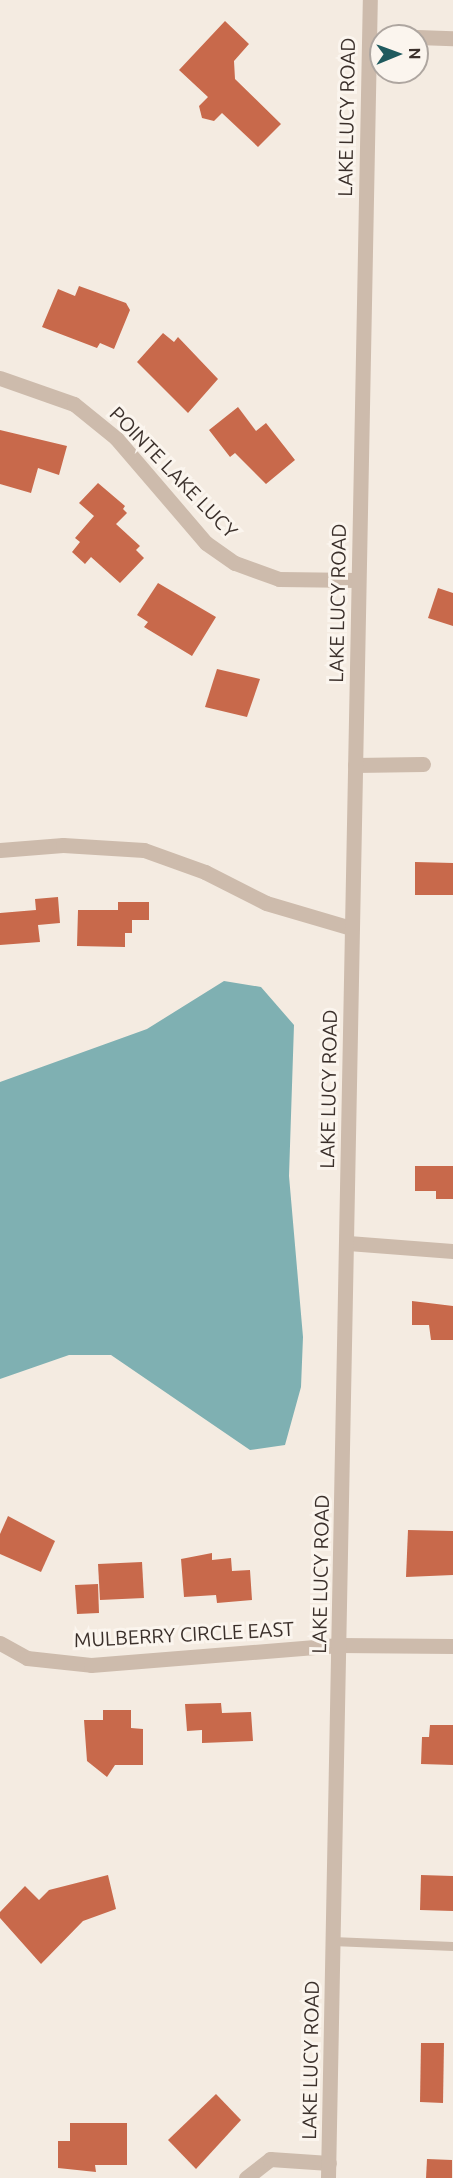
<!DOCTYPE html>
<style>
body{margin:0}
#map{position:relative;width:453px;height:2178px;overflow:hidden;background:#f4ebe1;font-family:Ubuntu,sans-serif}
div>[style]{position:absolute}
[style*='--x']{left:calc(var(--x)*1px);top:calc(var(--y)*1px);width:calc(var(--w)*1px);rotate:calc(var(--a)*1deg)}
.water>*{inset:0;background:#7fb0b2}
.building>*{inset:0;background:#c8694b}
.service>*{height:9px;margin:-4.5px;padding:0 4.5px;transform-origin:4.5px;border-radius:4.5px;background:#cdbbac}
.minor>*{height:15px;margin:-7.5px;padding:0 7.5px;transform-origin:7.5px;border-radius:7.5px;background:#cdbbac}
.tertiary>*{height:15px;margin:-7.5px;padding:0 7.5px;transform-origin:7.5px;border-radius:7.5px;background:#cdbbac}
span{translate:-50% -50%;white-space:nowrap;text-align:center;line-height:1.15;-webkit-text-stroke:6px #fbf5ee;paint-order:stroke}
.street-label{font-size:20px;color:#3b302b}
.north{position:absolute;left:369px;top:24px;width:60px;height:60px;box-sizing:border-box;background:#fbf5ee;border:2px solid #aea6a0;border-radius:50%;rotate:89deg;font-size:16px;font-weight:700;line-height:24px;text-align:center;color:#3b302b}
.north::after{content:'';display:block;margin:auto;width:21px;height:27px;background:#1f5a5e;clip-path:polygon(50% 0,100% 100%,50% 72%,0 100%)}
</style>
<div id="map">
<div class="water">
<div style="clip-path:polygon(224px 981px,261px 987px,294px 1025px,289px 1176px,303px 1337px,301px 1387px,285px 1445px,250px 1450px,111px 1355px,69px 1355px,0 1379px,0 1082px,147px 1029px)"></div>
</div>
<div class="building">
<div style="clip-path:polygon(225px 21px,249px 44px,234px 61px,235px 79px,281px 124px,258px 147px,222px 113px,214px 121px,202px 118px,199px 106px,208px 97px,179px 70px)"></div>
<div style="clip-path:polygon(79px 286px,126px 303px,130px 310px,114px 349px,100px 343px,97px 348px,42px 327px,58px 289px,75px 296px)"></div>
<div style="clip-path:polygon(163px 333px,174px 342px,178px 337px,218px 379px,188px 413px,137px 362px)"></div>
<div style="clip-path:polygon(238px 407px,256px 431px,266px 423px,295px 460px,266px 484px,235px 453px,230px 457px,209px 430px)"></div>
<div style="clip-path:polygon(0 430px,67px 446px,59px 475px,38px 468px,31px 493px,0 484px)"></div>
<div style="clip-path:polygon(98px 483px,125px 506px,123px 509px,127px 513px,116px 524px,140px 546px,136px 550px,144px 558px,120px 583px,91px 557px,85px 564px,72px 552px,80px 542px,75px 538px,94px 516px,79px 503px)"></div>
<div style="clip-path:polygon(158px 583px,216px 617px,192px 656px,144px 627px,148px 622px,137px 615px)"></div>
<div style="clip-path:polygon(438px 588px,453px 593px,453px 626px,428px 618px)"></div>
<div style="clip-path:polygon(217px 669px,260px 679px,247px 717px,205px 707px)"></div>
<div style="clip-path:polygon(415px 862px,453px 863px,453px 895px,415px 895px)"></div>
<div style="clip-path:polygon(58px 897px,60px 923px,38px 925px,40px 942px,0 945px,0 913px,36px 910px,35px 899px)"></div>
<div style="clip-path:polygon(118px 902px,149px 902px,149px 920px,132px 920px,132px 933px,125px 933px,125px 947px,77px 946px,78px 910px,118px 910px)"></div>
<div style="clip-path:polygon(415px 1166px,453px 1166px,453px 1199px,436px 1199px,436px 1191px,415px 1191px)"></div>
<div style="clip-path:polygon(412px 1301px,453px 1306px,453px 1340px,431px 1340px,429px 1325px,412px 1325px)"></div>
<div style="clip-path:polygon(8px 1516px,55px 1541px,41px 1572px,0 1554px,0 1534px)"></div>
<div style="clip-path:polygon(408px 1530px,453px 1531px,453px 1575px,406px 1577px)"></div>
<div style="clip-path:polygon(212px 1553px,212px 1560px,231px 1558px,232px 1571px,250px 1570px,252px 1600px,217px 1603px,216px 1595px,184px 1597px,181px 1559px)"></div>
<div style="clip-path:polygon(142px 1562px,144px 1598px,100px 1600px,98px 1564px)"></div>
<div style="clip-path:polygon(98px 1584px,99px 1613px,77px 1614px,75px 1585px)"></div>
<div style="clip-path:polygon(221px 1703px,222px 1713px,251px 1712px,253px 1741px,202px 1743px,202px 1730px,187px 1731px,185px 1704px)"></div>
<div style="clip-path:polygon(103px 1710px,131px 1710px,131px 1728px,143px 1729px,143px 1765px,115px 1765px,107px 1777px,87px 1761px,84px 1720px,103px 1720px)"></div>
<div style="clip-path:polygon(430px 1725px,453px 1725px,453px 1765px,421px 1764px,422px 1737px,429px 1737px)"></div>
<div style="clip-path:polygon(108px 1875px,116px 1909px,83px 1921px,41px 1964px,0 1918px,0 1912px,25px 1886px,39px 1900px,49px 1890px)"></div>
<div style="clip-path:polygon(421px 1875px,453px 1876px,453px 1911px,420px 1910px)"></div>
<div style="clip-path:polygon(421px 2043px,444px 2043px,443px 2103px,420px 2102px)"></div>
<div style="clip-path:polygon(216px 2094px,241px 2120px,196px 2169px,168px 2140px)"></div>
<div style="clip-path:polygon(70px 2123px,127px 2123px,127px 2165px,95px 2165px,96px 2172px,58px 2168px,58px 2141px,70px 2141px)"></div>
<div style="clip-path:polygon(427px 2159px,452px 2160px,452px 2178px,426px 2178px)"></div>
</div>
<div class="service">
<div style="--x:332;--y:1941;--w:121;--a:2.4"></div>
</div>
<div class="minor">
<div style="--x:417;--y:37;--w:36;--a:2"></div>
<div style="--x:0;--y:378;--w:78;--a:19.4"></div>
<div style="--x:74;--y:404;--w:54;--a:39"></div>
<div style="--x:116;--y:438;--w:138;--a:49.4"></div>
<div style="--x:206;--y:543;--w:35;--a:35"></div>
<div style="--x:235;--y:563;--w:47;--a:20"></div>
<div style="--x:279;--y:579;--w:79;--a:0.7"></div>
<div style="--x:355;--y:765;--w:68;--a:-0.8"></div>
<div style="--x:0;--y:850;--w:63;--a:-4.5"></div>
<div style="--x:63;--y:845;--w:81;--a:3.5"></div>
<div style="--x:144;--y:850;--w:65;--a:19.8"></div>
<div style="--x:205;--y:872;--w:68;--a:26.9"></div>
<div style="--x:266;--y:903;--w:89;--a:16.4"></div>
<div style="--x:348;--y:1243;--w:105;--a:4.4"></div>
<div style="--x:0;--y:1643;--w:31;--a:29"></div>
<div style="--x:27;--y:1658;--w:64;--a:6.2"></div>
<div style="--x:91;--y:1665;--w:249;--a:-4.6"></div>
<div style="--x:339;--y:1645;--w:114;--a:0.5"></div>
<div style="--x:246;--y:2178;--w:31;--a:-38"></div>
<div style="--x:270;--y:2159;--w:59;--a:3.9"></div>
</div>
<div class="tertiary">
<div style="--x:328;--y:2178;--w:2178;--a:-88.9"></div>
</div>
<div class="street-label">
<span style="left:346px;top:117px;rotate:-89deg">LAKE LUCY ROAD</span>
<span style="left:174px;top:472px;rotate:46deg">POINTE LAKE LUCY</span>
<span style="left:337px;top:603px;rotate:-89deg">LAKE LUCY ROAD</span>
<span style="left:328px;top:1089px;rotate:-89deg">LAKE LUCY ROAD</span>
<span style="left:320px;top:1574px;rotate:-89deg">LAKE LUCY ROAD</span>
<span style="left:184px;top:1634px;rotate:-3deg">MULBERRY CIRCLE EAST</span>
<span style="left:310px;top:2060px;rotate:-89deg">LAKE LUCY ROAD</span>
</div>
<div class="north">N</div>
</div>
